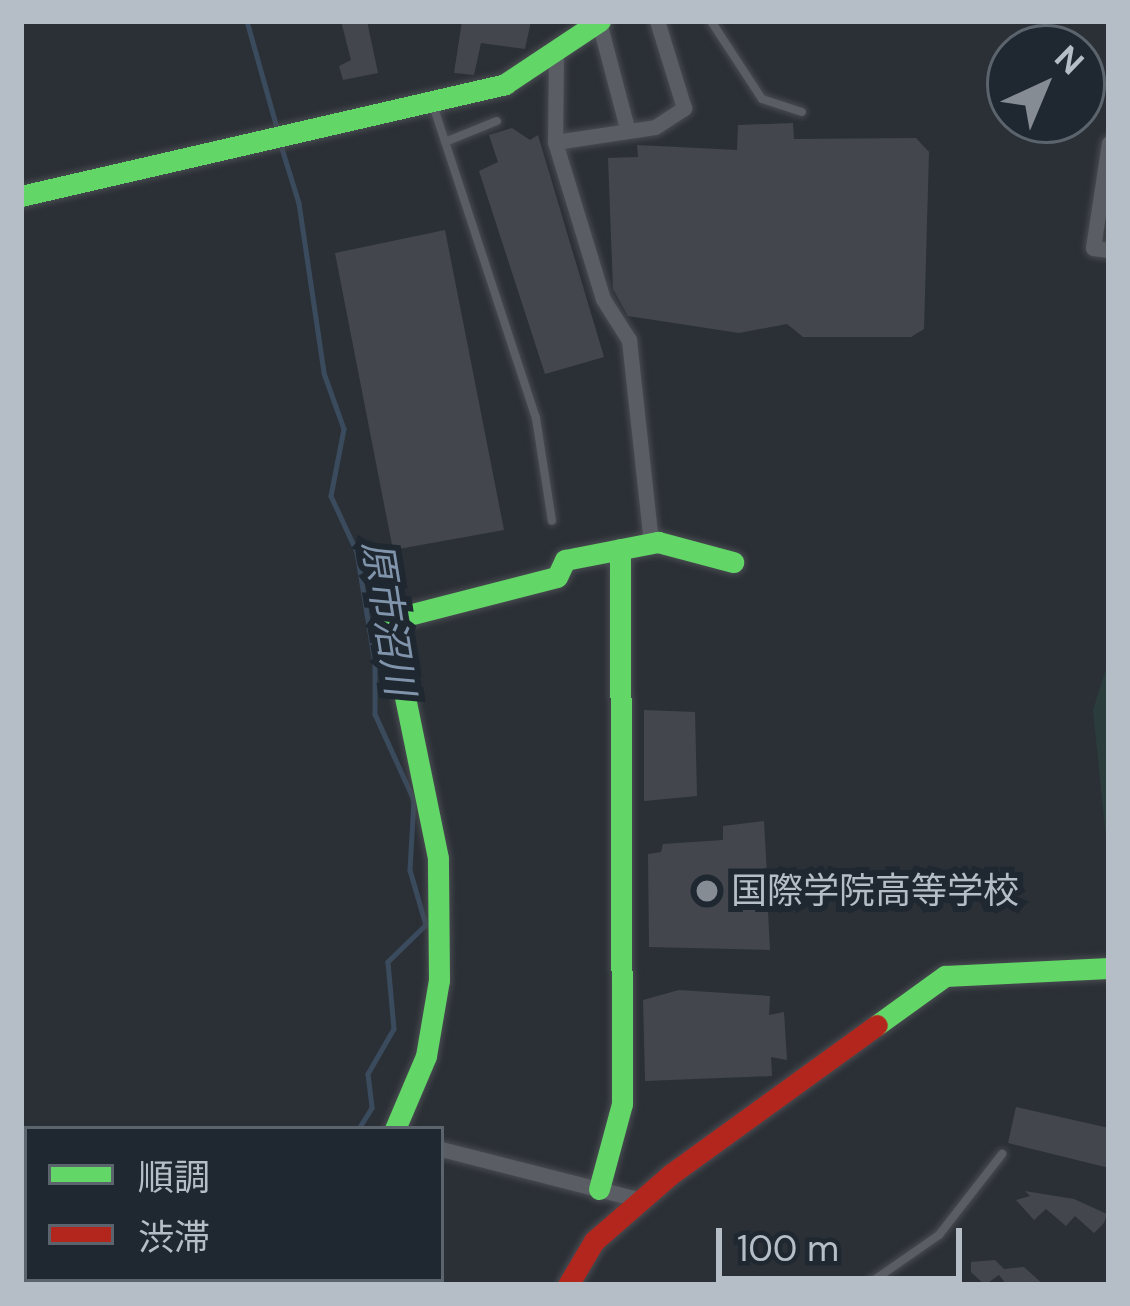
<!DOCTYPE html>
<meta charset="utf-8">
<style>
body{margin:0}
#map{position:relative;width:1130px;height:1306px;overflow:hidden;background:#2b3036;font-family:"DM Sans","Noto Sans JP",sans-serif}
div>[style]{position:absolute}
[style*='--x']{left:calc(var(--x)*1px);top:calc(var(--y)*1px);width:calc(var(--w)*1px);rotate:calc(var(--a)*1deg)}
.green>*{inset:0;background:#2b3c3d}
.stream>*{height:4.5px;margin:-2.25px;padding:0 2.25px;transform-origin:2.25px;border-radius:2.25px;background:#3b4b5e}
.building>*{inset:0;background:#43474d}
.roads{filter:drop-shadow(0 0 3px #494c51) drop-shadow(0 0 3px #494c51)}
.lane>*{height:8px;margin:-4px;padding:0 4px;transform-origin:4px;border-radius:4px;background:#5a5e64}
.street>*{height:15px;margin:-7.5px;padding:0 7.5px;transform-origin:7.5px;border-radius:7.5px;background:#5a5e64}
.fast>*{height:21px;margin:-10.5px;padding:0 10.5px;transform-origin:10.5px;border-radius:10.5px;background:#63d668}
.jam>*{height:21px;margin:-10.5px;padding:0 10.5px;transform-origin:10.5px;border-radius:10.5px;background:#b3261e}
.dots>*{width:33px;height:33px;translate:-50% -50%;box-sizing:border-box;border:6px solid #1f2730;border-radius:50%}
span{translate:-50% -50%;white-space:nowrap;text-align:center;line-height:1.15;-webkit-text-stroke:12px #1f2730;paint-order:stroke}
.poi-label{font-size:36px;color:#b5bdc7}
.left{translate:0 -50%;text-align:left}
.water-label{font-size:39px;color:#8094ab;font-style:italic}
.frame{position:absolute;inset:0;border:24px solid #b5bdc7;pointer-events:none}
.legend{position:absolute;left:24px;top:1126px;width:420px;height:156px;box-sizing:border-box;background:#1f2730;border:3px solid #5b636c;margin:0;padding:15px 21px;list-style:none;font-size:36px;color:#b5bdc7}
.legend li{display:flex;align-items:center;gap:24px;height:60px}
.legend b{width:60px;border:3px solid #5b636c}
.north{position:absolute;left:986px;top:24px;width:120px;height:120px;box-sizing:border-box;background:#1f2730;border:3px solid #5b636c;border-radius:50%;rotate:44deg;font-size:33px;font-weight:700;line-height:48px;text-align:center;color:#b5bdc7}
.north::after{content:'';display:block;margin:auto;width:42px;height:54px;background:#858c94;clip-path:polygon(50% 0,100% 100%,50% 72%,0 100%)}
.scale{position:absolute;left:716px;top:1228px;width:246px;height:54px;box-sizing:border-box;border:6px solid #b5bdc7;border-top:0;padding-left:15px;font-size:36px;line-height:42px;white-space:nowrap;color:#b5bdc7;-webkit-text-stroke:9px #1f2730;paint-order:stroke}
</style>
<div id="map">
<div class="green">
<div style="clip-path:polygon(1109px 659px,1109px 867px,1093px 710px)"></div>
</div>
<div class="stream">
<div style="--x:247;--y:21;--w:114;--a:74.3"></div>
<div style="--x:280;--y:142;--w:64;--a:72.7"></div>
<div style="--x:299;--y:203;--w:172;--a:81.6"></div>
<div style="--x:324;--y:373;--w:59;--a:70.3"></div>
<div style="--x:344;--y:429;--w:68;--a:101"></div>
<div style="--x:331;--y:496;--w:62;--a:65.1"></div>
<div style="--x:357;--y:552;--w:112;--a:80.8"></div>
<div style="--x:375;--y:663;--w:51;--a:90"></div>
<div style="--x:375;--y:714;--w:94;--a:65.6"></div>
<div style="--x:414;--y:800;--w:70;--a:93.3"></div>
<div style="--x:410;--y:870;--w:57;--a:73.8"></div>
<div style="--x:426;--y:925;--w:53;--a:135.8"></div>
<div style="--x:388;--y:962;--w:67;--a:84.9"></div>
<div style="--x:394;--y:1029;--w:52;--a:120"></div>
<div style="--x:368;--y:1074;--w:34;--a:83"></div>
<div style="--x:372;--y:1108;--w:25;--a:122"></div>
<div style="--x:255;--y:1279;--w:7;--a:63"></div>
</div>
<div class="building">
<div style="clip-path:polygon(341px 21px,367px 21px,378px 73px,343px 80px,339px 66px,351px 60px)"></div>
<div style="clip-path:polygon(462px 21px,531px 21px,525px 49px,481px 43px,474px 75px,454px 73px)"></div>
<div style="clip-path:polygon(793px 123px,794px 139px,916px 138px,929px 152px,924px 329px,911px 337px,803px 337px,787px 324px,739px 333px,628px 316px,613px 289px,608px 158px,638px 157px,637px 145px,737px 150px,738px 125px)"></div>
<div style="clip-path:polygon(512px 128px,530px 140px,538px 135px,604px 357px,545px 374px,479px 171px,498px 162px,489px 135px)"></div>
<div style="clip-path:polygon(445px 230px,504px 530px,393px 550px,335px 253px)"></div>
<div style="clip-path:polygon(644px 710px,695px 712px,697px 796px,644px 801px)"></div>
<div style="clip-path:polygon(764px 821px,767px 875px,783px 874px,784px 895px,767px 892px,770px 950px,649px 947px,648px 854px,661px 852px,663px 844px,723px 840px,723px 826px)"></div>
<div style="clip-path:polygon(679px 990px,770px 996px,769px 1015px,784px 1012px,787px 1060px,771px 1057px,772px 1076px,645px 1081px,643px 1000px)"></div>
<div style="clip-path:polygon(1016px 1107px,1109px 1128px,1109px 1168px,1008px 1143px)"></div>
<div style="clip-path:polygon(1025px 1191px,1074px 1199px,1107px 1214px,1104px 1223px,1094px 1233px,1075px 1216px,1066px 1226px,1046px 1209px,1034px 1220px,1016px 1200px,1030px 1196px)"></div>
<div style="clip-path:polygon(995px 1260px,1004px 1269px,1024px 1267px,1044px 1285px,1007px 1285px,999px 1275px,985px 1285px,971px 1272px,971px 1262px)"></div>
</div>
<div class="roads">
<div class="lane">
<div style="--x:711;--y:21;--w:93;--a:56.8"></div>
<div style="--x:762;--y:99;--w:42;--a:18"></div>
<div style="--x:433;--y:105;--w:330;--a:71.8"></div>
<div style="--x:536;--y:418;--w:104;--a:81.2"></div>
<div style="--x:445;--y:142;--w:56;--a:-22"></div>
<div style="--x:867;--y:1285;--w:88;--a:-34.8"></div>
<div style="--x:939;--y:1235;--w:103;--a:-52.1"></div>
</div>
<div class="street">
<div style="--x:599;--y:22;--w:110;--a:75.2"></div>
<div style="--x:556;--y:52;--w:90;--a:90.6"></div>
<div style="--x:555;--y:142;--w:164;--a:73"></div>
<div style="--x:603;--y:299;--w:49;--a:57.6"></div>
<div style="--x:629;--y:340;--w:204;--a:83.8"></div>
<div style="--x:555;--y:142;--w:101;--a:-8.5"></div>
<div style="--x:655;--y:127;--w:35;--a:-33"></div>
<div style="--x:684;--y:108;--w:91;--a:-107.2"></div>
<div style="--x:1109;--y:143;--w:106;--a:98.7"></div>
<div style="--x:1093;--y:248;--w:16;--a:7"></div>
<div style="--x:441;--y:1149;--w:206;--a:14.3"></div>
</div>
<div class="fast">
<div style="--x:21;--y:196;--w:497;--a:-13"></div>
<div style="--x:505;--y:84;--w:114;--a:-33.6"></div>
<div style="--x:877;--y:1025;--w:84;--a:-35.8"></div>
<div style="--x:945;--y:976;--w:164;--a:-2.8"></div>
<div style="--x:395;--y:1129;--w:79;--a:-67"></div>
<div style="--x:426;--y:1056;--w:77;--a:-80.3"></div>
<div style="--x:439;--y:980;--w:122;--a:-90.5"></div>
<div style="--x:438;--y:858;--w:243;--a:-101.6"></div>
<div style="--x:389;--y:620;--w:173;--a:-14.4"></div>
<div style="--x:557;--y:577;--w:19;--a:-65"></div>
<div style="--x:565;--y:560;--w:95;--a:-11"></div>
<div style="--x:658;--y:542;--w:78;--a:14.9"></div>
<div style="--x:599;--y:1189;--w:88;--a:-74.9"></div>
<div style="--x:622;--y:1104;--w:555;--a:-90.21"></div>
</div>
<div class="jam">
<div style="--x:568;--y:1285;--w:51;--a:-59.4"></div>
<div style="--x:594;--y:1241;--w:102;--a:-41"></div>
<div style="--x:671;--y:1174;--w:254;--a:-35.9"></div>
</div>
</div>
<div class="dots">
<div style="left:707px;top:891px;background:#858c94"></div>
</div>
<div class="poi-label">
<span class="left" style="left:731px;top:891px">国際学院高等学校</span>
</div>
<div class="water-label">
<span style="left:388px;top:618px;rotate:81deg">原市沼川</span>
</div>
<div class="frame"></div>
<ul class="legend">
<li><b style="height:15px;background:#63d668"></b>順調</li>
<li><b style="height:15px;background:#b3261e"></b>渋滞</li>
</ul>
<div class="north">N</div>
<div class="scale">100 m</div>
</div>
